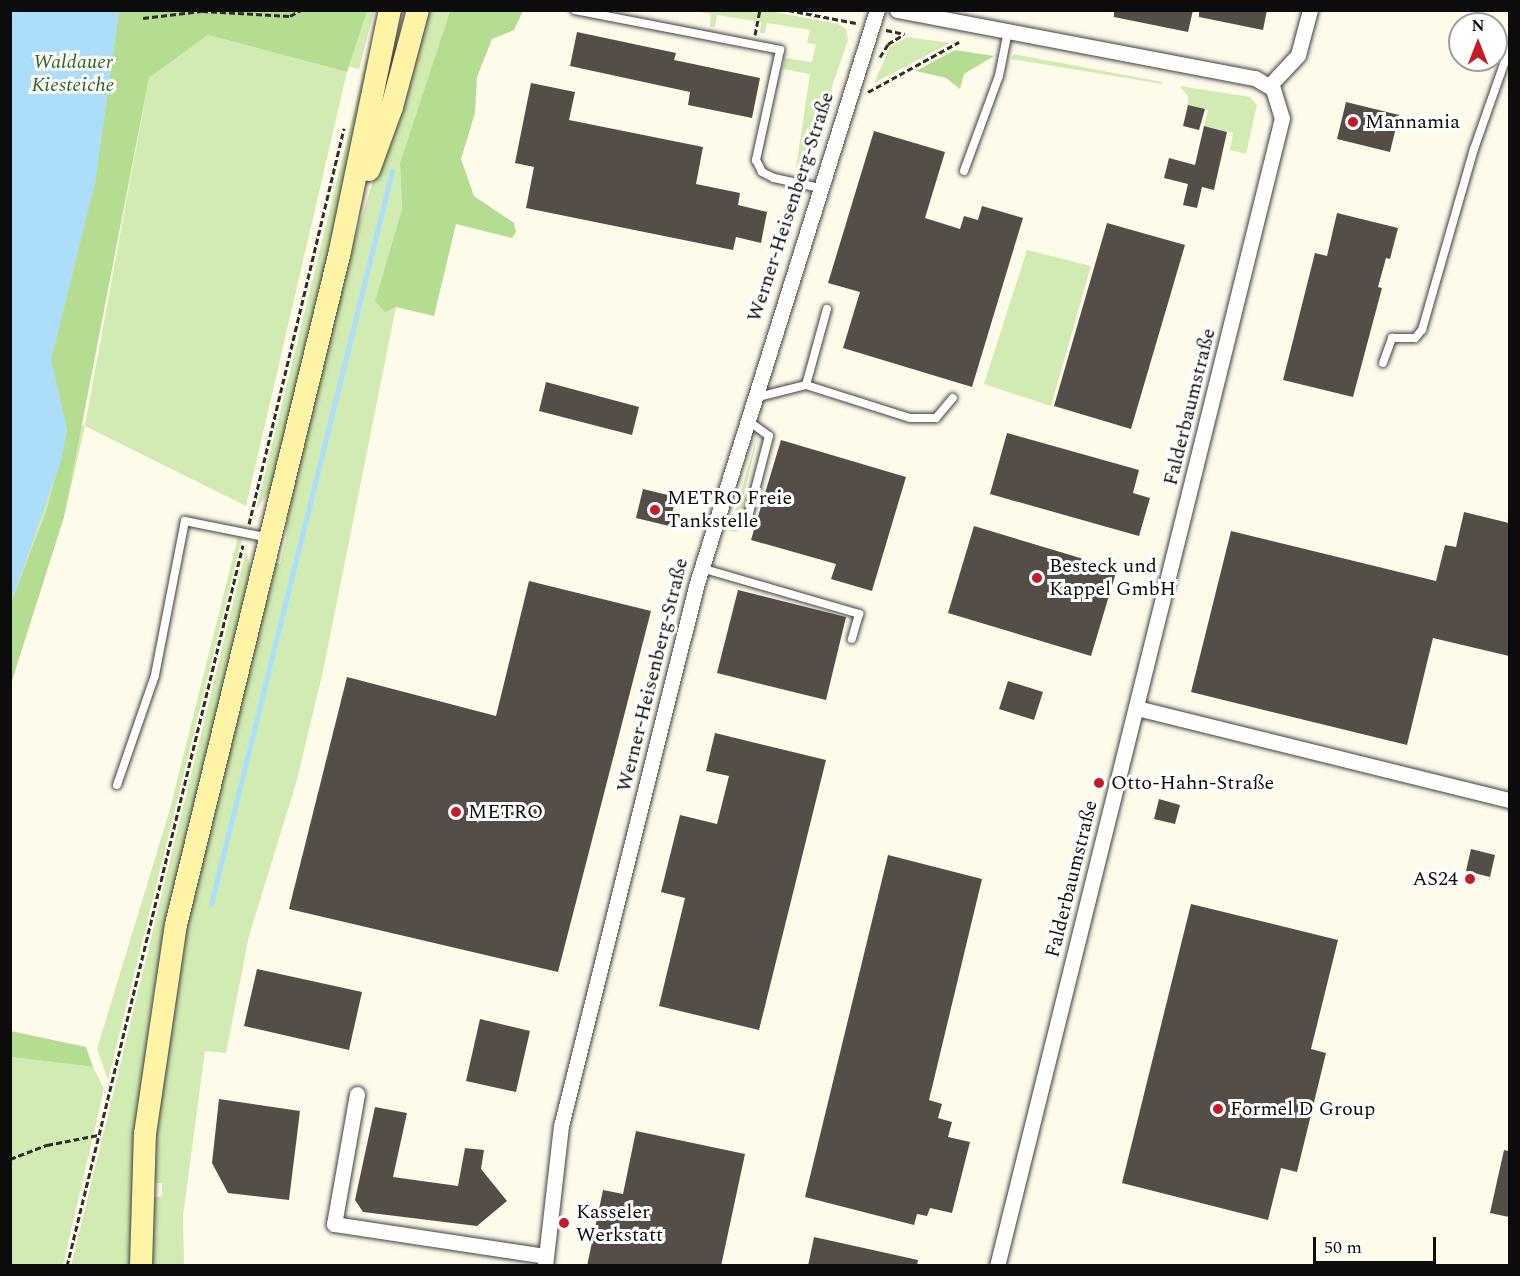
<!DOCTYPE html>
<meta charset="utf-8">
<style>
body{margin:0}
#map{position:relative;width:1520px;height:1276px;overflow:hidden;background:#fffbeb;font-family:Spectral,serif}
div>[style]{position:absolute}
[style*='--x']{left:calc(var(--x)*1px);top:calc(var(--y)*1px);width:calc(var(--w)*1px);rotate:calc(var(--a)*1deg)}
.green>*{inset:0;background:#d1ebb2}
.forest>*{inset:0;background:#b4dd91}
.water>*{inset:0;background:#acdefa}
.stream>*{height:5px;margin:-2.5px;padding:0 2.5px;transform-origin:2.5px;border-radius:2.5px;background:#acdefa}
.building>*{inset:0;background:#554d48}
.path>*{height:3px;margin-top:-1.5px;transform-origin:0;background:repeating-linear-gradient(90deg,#2e2e2e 0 6px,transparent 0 9px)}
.roads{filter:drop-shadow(0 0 2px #3f3f3f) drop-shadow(0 0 2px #3f3f3f)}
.service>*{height:8px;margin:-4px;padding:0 4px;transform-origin:4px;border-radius:4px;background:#fff}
.minor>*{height:15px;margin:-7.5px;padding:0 7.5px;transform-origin:7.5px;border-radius:7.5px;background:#fff}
.secondary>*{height:22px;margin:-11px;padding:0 11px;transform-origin:11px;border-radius:11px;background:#fff4a6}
.dots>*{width:16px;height:16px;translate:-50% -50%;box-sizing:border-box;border:3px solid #fff;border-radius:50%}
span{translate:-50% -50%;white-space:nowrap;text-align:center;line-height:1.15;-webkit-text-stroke:6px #fff;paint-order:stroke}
.park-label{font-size:20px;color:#2a6719;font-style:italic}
.poi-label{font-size:20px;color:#0c0c0c}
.left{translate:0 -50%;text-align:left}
.right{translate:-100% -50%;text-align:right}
.street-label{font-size:20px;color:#0c0c0c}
.frame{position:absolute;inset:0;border:12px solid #0c0c0c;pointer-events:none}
.north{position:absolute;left:1448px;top:12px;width:60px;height:60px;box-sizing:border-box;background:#fff;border:2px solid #9e9e9e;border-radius:50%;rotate:0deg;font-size:16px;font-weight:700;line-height:24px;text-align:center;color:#0c0c0c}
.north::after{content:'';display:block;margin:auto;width:21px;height:27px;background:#c41c26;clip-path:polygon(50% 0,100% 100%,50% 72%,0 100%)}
.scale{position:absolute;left:1313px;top:1237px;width:123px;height:27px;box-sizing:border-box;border:3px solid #0c0c0c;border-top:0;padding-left:8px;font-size:18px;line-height:21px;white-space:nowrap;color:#0c0c0c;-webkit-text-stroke:4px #fff;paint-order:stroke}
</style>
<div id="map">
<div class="green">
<div style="clip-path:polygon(11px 11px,374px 11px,359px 69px,206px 32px,137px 74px,50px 498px,67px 431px,85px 425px,149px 78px,208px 35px,347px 72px,246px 506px,85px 426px,64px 517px,11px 657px)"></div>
<div style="clip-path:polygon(428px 11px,450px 11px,400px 163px,402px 209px,375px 301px,396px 307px,323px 671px,297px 780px,249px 936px,226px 1053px,205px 1051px,183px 1216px,184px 1265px,151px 1266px,153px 1198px,162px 1196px,162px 1183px,153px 1183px,155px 1135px,187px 925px,274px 563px,280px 564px,286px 540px,287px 520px,350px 253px)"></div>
<div style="clip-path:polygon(695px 11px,769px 11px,838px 24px,846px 29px,848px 40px,802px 174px,798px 174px,796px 168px,810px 74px,783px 69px,785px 58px,812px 62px,816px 44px,807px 43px,810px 30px,767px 23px,765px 33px,760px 33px,761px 22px,717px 15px,715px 27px,710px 27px,711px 14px)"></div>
<div style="clip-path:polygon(907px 37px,950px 43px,874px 83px,890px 47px)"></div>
<div style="clip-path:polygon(368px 54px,374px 55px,364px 106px,271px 489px,256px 510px)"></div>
<div style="clip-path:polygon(1014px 54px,1162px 82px,1162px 84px,1011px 59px)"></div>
<div style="clip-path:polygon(1180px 86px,1250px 97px,1257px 105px,1246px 154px,1230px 150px,1233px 133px,1204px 126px,1208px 110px,1188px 105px,1188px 96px)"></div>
<div style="clip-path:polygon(1027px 250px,1091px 266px,1051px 406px,984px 384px)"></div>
<div style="clip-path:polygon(758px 434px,744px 495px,747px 501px,738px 532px,729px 531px)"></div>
<div style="clip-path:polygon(238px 537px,242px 539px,108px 1080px,97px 1049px,170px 809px)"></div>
<div style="clip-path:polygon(246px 550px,251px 569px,155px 982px,135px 1134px,131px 1265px,71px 1266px)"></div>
<div style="clip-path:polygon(11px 1057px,93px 1067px,104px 1089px,63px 1265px,11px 1266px)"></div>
</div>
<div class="forest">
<div style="clip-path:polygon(119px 11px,367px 11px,347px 72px,208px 35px,149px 78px,64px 517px,11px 684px,11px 603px,46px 512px,67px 431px,51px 360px,95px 182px)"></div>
<div style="clip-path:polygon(450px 11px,523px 11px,514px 30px,492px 39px,477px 77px,475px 113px,461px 159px,474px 196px,514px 223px,516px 232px,512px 238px,456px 224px,434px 316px,396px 307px,385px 312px,375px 301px,402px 209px,400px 163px)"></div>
<div style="clip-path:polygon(955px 50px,994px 56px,964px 74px,960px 89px,946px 78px,916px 71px)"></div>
<div style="clip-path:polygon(11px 1031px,86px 1047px,93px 1067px,11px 1057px)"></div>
</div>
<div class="water">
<div style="clip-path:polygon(11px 10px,119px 11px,95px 182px,51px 360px,67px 431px,61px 461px,11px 603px)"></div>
</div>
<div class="stream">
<div style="--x:211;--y:904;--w:755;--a:-76.13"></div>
</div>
<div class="building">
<div style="clip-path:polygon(1114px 10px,1193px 10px,1188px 32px,1114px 17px)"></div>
<div style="clip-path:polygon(1199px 10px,1267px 10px,1263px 30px,1199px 17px)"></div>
<div style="clip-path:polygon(577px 32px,676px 53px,674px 60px,760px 78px,752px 118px,688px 105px,690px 92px,570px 66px)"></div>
<div style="clip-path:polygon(531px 83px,575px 92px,569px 120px,703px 147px,696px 184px,740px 193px,738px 205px,767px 212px,761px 243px,736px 237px,733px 250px,526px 208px,534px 167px,515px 163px)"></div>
<div style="clip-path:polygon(1346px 102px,1399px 115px,1390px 152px,1337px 139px)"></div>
<div style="clip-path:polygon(1188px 105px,1205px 109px,1199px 130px,1183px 126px)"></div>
<div style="clip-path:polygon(1204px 126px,1227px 132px,1214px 190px,1202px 187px,1197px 208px,1183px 205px,1188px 184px,1164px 178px,1169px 158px,1195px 165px)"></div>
<div style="clip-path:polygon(874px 131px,945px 152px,925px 218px,960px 229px,964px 216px,978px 220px,982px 206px,1023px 218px,972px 387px,843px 348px,860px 292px,828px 283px)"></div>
<div style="clip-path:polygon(1337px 213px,1398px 228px,1390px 259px,1386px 258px,1378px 287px,1382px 288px,1353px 397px,1283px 380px,1315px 253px,1327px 256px)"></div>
<div style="clip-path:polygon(1107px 223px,1185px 245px,1131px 429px,1054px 406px)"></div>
<div style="clip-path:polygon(546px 382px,639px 407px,632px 435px,539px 411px)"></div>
<div style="clip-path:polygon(1007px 433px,1139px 470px,1133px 493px,1150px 498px,1139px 536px,990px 494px)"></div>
<div style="clip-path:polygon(781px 440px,906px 477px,872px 591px,831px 579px,836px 564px,751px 540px)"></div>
<div style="clip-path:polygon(643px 489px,676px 497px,669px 526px,636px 518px)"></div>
<div style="clip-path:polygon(1464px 512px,1509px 523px,1509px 656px,1433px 638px,1407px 745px,1191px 692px,1231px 531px,1436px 581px,1445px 545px,1456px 547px)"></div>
<div style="clip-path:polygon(974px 526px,1117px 569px,1091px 656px,948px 613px)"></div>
<div style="clip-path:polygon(529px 581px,651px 611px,558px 972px,289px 909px,347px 677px,496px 716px)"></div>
<div style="clip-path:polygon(738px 590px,846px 617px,826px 700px,717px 673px)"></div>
<div style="clip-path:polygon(1008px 681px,1043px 692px,1034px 720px,999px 709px)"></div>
<div style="clip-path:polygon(715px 733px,826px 760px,759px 1030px,659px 1006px,685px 898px,661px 892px,680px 815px,717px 824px,729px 776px,706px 771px)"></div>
<div style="clip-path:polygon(1159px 799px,1180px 805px,1175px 824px,1154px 819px)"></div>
<div style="clip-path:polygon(1471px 849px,1495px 855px,1490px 877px,1466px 871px)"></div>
<div style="clip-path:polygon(888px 855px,982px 879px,929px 1100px,942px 1104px,938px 1118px,952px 1122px,948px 1137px,970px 1142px,952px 1213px,930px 1208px,927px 1216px,917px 1214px,914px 1225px,805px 1197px)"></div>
<div style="clip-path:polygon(1191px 904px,1338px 940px,1311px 1049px,1326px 1053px,1297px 1172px,1281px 1168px,1268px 1220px,1122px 1183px)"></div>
<div style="clip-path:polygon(257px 969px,362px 992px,349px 1050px,244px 1026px)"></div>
<div style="clip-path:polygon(480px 1019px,530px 1031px,516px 1092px,466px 1081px)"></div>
<div style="clip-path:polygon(219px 1099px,300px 1111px,289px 1200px,228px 1193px,212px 1163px)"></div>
<div style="clip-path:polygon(375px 1107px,407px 1113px,393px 1177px,458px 1186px,465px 1148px,484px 1150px,481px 1169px,507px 1201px,477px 1226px,363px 1212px,355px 1200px)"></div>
<div style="clip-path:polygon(636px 1131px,745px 1154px,721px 1266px,587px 1266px,603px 1190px,623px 1194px)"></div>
<div style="clip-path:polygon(1504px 1150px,1509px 1151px,1509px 1217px,1490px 1213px)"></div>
<div style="clip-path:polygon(814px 1237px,918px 1260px,917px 1266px,808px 1266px)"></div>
</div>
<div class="path">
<div style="--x:788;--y:10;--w:69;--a:10.8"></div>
<div style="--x:143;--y:18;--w:59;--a:-6.8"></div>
<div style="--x:202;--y:11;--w:88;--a:3.3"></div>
<div style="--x:290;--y:16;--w:13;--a:-29"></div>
<div style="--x:886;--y:30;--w:19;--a:12"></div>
<div style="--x:755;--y:35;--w:25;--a:-79"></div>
<div style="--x:880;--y:57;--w:15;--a:-58"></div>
<div style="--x:888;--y:44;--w:17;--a:-31"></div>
<div style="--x:868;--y:92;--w:104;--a:-28.8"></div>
<div style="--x:249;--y:524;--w:407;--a:-76.5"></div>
<div style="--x:10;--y:1159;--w:40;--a:-21"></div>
<div style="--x:47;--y:1145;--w:52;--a:-11.1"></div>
<div style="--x:67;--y:1266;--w:742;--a:-76.28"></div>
</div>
<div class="roads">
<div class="service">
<div style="--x:575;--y:10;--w:209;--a:11"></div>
<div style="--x:780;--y:50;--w:113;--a:102.3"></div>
<div style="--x:756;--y:160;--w:13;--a:63"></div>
<div style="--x:762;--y:172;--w:13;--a:27"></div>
<div style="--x:774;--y:178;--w:47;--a:12.3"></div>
<div style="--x:964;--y:171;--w:101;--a:-69.8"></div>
<div style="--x:999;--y:76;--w:46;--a:-78.7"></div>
<div style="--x:1383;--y:363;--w:27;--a:-70"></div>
<div style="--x:1392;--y:338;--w:23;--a:0"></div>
<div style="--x:1415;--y:338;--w:11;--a:-49"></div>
<div style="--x:1422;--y:330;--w:188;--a:-74"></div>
<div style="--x:1474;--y:149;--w:108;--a:-70.6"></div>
<div style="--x:806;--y:385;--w:79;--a:-74.6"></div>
<div style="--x:754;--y:398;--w:54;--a:-14"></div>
<div style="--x:806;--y:385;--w:109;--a:17.6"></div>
<div style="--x:910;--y:418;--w:26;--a:0"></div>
<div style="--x:936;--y:418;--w:26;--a:-50"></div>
<div style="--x:747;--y:521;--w:88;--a:-75.5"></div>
<div style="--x:769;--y:436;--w:27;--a:-144"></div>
<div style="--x:701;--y:568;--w:165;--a:16.2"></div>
<div style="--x:859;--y:614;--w:26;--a:106"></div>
<div style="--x:117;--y:785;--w:116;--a:-70.9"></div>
<div style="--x:155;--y:675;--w:157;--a:-79"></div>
<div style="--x:185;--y:521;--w:86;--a:11.4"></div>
</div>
<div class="minor">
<div style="--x:897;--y:10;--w:364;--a:10.8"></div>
<div style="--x:1255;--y:78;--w:21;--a:31"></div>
<div style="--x:1273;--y:89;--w:30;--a:73"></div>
<div style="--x:1282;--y:118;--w:1183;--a:103.94"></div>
<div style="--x:1270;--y:85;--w:41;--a:-47"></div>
<div style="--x:1298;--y:55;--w:47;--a:-75.1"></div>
<div style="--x:1137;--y:708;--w:384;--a:13.9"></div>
<div style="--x:357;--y:1094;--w:132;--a:100"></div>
<div style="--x:334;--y:1224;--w:214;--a:8.6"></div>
<div style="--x:545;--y:1266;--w:141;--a:-83.5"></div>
<div style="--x:561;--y:1126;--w:557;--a:-75.96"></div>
<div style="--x:696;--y:586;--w:604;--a:-72.56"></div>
</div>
<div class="secondary">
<div style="--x:369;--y:170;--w:67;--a:-69.9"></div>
<div style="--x:392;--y:107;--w:100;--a:-75"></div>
<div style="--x:141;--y:1266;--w:132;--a:-88.3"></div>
<div style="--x:145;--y:1134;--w:211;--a:-81.6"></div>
<div style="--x:176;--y:925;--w:694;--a:-76.32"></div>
<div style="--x:340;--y:251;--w:246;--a:-78.3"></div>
</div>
</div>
<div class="dots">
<div style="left:1353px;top:122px;background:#c41c26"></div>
<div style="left:655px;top:510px;background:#c41c26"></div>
<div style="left:1037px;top:578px;background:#c41c26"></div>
<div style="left:1099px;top:783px;background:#c41c26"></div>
<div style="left:456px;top:812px;background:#c41c26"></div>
<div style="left:1470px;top:879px;background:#c41c26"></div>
<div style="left:1218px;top:1109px;background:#c41c26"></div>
<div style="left:564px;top:1223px;background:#c41c26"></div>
</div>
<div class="park-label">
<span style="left:73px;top:74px">Waldauer<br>Kiesteiche</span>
</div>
<div class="poi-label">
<span class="left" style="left:1365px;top:122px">Mannamia</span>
<span class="left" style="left:667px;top:510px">METRO Freie<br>Tankstelle</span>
<span class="left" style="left:1049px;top:578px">Besteck und<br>Kappel GmbH</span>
<span class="left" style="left:1111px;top:783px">Otto-Hahn-Straße</span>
<span class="left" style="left:468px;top:812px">METRO</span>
<span class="right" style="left:1458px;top:879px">AS24</span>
<span class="left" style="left:1230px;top:1109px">Formel D Group</span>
<span class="left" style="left:576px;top:1224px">Kasseler<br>Werkstatt</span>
</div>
<div class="street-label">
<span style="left:791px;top:207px;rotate:-72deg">Werner-Heisenberg-Straße</span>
<span style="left:1190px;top:407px;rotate:-76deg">Falderbaumstraße</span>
<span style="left:653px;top:675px;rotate:-76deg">Werner-Heisenberg-Straße</span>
<span style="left:1072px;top:879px;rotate:-76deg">Falderbaumstraße</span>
</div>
<div class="frame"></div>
<div class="north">N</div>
<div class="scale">50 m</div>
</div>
